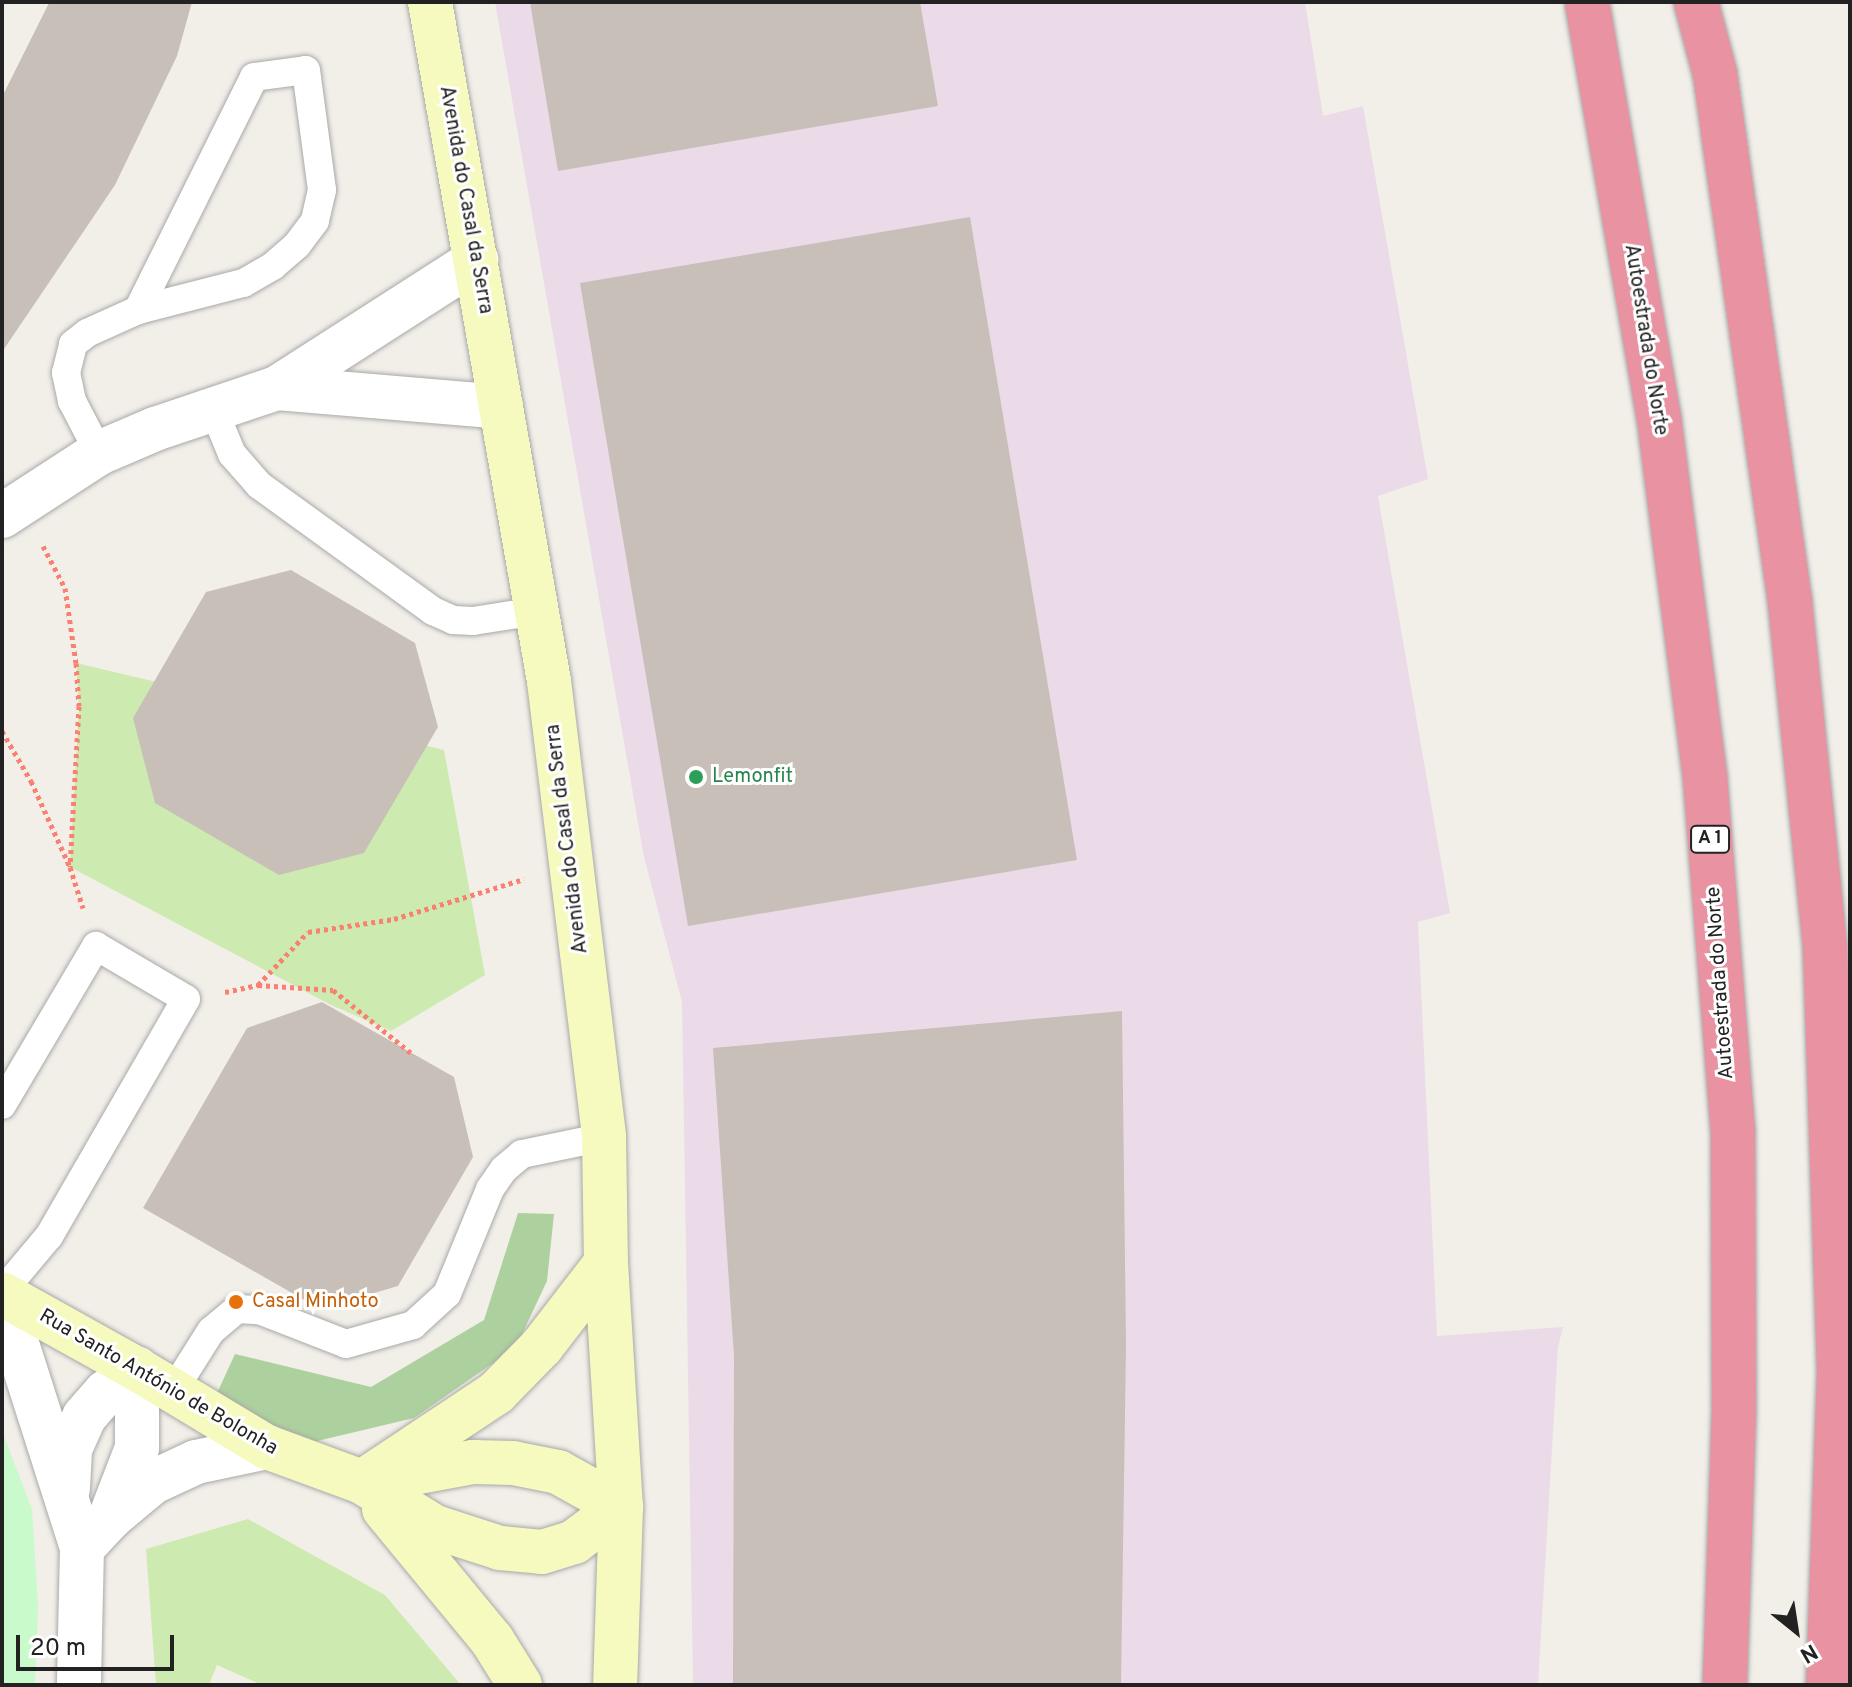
<!DOCTYPE html>
<meta charset="utf-8">
<style>
body{margin:0}
#map{position:relative;width:1852px;height:1687px;overflow:hidden;background:#f2efe9;font-family:Overpass,sans-serif}
div>[style]{position:absolute}
[style*='--x']{left:calc(var(--x)*1px);top:calc(var(--y)*1px);width:calc(var(--w)*1px);rotate:calc(var(--a)*1deg)}
.industrial>*{inset:0;background:#ebdbe8}
.grass>*{inset:0;background:#cdebb0}
.forest>*{inset:0;background:#add19e}
.park>*{inset:0;background:#c8facc}
.building>*{inset:0;background:#c7bfb8}
.path>*{height:5px;margin-top:-2.5px;transform-origin:0;background:repeating-linear-gradient(90deg,#fa8072 0 4px,transparent 0 8px)}
.roads{filter:drop-shadow(0 0 2px #a9a9a9) drop-shadow(0 0 2px #a9a9a9)}
.lane>*{height:28px;margin:-14px;padding:0 14px;transform-origin:14px;border-radius:14px;background:#fff}
.street>*{height:44px;margin:-22px;padding:0 22px;transform-origin:22px;border-radius:22px;background:#fff}
.secondary>*{height:44px;margin:-22px;padding:0 22px;transform-origin:22px;border-radius:22px;background:#f7fabf}
.highway>*{height:44px;margin:-22px;padding:0 22px;transform-origin:22px;border-radius:22px;background:#e892a2}
.dots>*{width:22px;height:22px;translate:-50% -50%;box-sizing:border-box;border:4px solid #fff;border-radius:50%}
span{translate:-50% -50%;white-space:nowrap;text-align:center;line-height:1.15;-webkit-text-stroke:6px #fff;paint-order:stroke}
.shield-label span{padding:2px 6px;background:#fff;border:2px solid;border-radius:6px;-webkit-text-stroke-width:0}
.shield-label{font-size:18px;color:#222;font-weight:700}
.street-label{font-size:20px;color:#222}
.leisure-label{font-size:20px;color:#27864d}
.left{translate:0 -50%;text-align:left}
.food-label{font-size:20px;color:#c56008}
.frame{position:absolute;inset:0;border:4px solid #222;pointer-events:none}
.north{position:absolute;left:1756px;top:1591px;width:80px;height:80px;-webkit-text-stroke:6px #fff;paint-order:stroke;rotate:150deg;font-size:22px;font-weight:700;line-height:32px;text-align:center;color:#222}
.north::after{content:'';display:block;margin:auto;width:28px;height:36px;background:#222;clip-path:polygon(50% 0,100% 100%,50% 72%,0 100%)}
.scale{position:absolute;left:16px;top:1635px;width:158px;height:36px;box-sizing:border-box;border:4px solid #222;border-top:0;padding-left:10px;font-size:24px;line-height:28px;white-space:nowrap;color:#222;-webkit-text-stroke:6px #fff;paint-order:stroke}
</style>
<div id="map">
<div class="industrial">
<div style="clip-path:polygon(495px 2px,1305px 2px,1323px 116px,1363px 106px,1428px 479px,1378px 496px,1450px 913px,1418px 922px,1437px 1336px,1563px 1327px,1558px 1347px,1538px 1685px,693px 1685px,682px 1002px,644px 857px)"></div>
</div>
<div class="grass">
<div style="clip-path:polygon(76px 663px,444px 750px,485px 975px,391px 1031px,331px 1005px,70px 867px,79px 706px)"></div>
<div style="clip-path:polygon(248px 1519px,385px 1595px,461px 1685px,262px 1685px,217px 1665px,209px 1685px,156px 1685px,146px 1549px)"></div>
</div>
<div class="forest">
<div style="clip-path:polygon(518px 1213px,554px 1214px,547px 1281px,516px 1347px,414px 1418px,313px 1442px,212px 1404px,235px 1354px,371px 1387px,484px 1320px)"></div>
</div>
<div class="park">
<div style="clip-path:polygon(2px 1431px,32px 1509px,38px 1606px,35px 1685px,2px 1685px)"></div>
</div>
<div class="building">
<div style="clip-path:polygon(192px 2px,177px 56px,115px 185px,2px 352px,2px 97px,49px 3px)"></div>
<div style="clip-path:polygon(530px 2px,920px 2px,938px 106px,558px 171px)"></div>
<div style="clip-path:polygon(970px 217px,1077px 860px,688px 926px,580px 283px)"></div>
<div style="clip-path:polygon(291px 570px,415px 643px,438px 727px,364px 853px,279px 875px,155px 803px,133px 718px,206px 592px)"></div>
<div style="clip-path:polygon(322px 1002px,454px 1077px,473px 1157px,398px 1286px,320px 1309px,143px 1208px,247px 1028px)"></div>
<div style="clip-path:polygon(1122px 1011px,1126px 1345px,1121px 1685px,733px 1685px,734px 1356px,713px 1048px)"></div>
</div>
<div class="path">
<div style="--x:43;--y:546;--w:47;--a:62.4"></div>
<div style="--x:65;--y:588;--w:76;--a:81.7"></div>
<div style="--x:76;--y:663;--w:43;--a:86"></div>
<div style="--x:79;--y:706;--w:161;--a:93.2"></div>
<div style="--x:2;--y:731;--w:58;--a:59.9"></div>
<div style="--x:31;--y:781;--w:94;--a:65.6"></div>
<div style="--x:70;--y:867;--w:43;--a:72.4"></div>
<div style="--x:258;--y:985;--w:75;--a:3.8"></div>
<div style="--x:333;--y:990;--w:100;--a:38.9"></div>
<div style="--x:225;--y:992;--w:34;--a:-12"></div>
<div style="--x:258;--y:985;--w:73;--a:-46.7"></div>
<div style="--x:308;--y:932;--w:87;--a:-8.6"></div>
<div style="--x:394;--y:919;--w:136;--a:-17.1"></div>
</div>
<div class="roads">
<div class="lane">
<div style="--x:213;--y:408;--w:50;--a:67.6"></div>
<div style="--x:232;--y:454;--w:41;--a:48.9"></div>
<div style="--x:259;--y:485;--w:215;--a:35.9"></div>
<div style="--x:433;--y:611;--w:22;--a:24"></div>
<div style="--x:453;--y:620;--w:20;--a:3"></div>
<div style="--x:473;--y:621;--w:65;--a:-8.9"></div>
<div style="--x:99;--y:453;--w:59;--a:-117.4"></div>
<div style="--x:72;--y:401;--w:29;--a:-102"></div>
<div style="--x:66;--y:373;--w:30;--a:-76"></div>
<div style="--x:73;--y:344;--w:18;--a:-38"></div>
<div style="--x:87;--y:333;--w:56;--a:-24.3"></div>
<div style="--x:138;--y:310;--w:260;--a:-63.5"></div>
<div style="--x:254;--y:77;--w:52;--a:-7.7"></div>
<div style="--x:306;--y:70;--w:121;--a:82.4"></div>
<div style="--x:322;--y:190;--w:32;--a:103"></div>
<div style="--x:315;--y:221;--w:30;--a:127"></div>
<div style="--x:297;--y:245;--w:32;--a:139"></div>
<div style="--x:273;--y:266;--w:34;--a:150"></div>
<div style="--x:243;--y:283;--w:108;--a:165.6"></div>
<div style="--x:2;--y:1105;--w:185;--a:-59.4"></div>
<div style="--x:96;--y:946;--w:104;--a:30.5"></div>
<div style="--x:186;--y:999;--w:274;--a:120"></div>
<div style="--x:49;--y:1236;--w:73;--a:130"></div>
<div style="--x:173;--y:1391;--w:71;--a:-57.7"></div>
<div style="--x:211;--y:1331;--w:34;--a:-40"></div>
<div style="--x:237;--y:1309;--w:22;--a:3"></div>
<div style="--x:259;--y:1310;--w:93;--a:21.3"></div>
<div style="--x:346;--y:1344;--w:70;--a:-15.8"></div>
<div style="--x:413;--y:1325;--w:46;--a:-42.4"></div>
<div style="--x:447;--y:1294;--w:113;--a:-67.7"></div>
<div style="--x:490;--y:1189;--w:24;--a:-55"></div>
<div style="--x:504;--y:1169;--w:23;--a:-40"></div>
<div style="--x:522;--y:1154;--w:84;--a:-11.7"></div>
</div>
<div class="street">
<div style="--x:277;--y:388;--w:225;--a:4.8"></div>
<div style="--x:2;--y:516;--w:116;--a:-33"></div>
<div style="--x:99;--y:453;--w:61;--a:-23.2"></div>
<div style="--x:155;--y:429;--w:129;--a:-18.6"></div>
<div style="--x:277;--y:388;--w:237;--a:-32.7"></div>
<div style="--x:2;--y:1297;--w:263;--a:72.3"></div>
<div style="--x:82;--y:1548;--w:137;--a:91.3"></div>
<div style="--x:68;--y:1488;--w:39;--a:-87"></div>
<div style="--x:70;--y:1449;--w:35;--a:-66"></div>
<div style="--x:84;--y:1417;--w:33;--a:-49"></div>
<div style="--x:106;--y:1392;--w:39;--a:-37"></div>
<div style="--x:112;--y:1516;--w:53;--a:-39.7"></div>
<div style="--x:153;--y:1482;--w:47;--a:-24.9"></div>
<div style="--x:196;--y:1462;--w:73;--a:-11.9"></div>
<div style="--x:82;--y:1548;--w:41;--a:-47"></div>
<div style="--x:110;--y:1518;--w:75;--a:-68.9"></div>
<div style="--x:137;--y:1448;--w:79;--a:-90"></div>
</div>
<div class="secondary">
<div style="--x:430;--y:2;--w:689;--a:80.06"></div>
<div style="--x:549;--y:681;--w:459;--a:83.1"></div>
<div style="--x:604;--y:1137;--w:126;--a:89.1"></div>
<div style="--x:606;--y:1263;--w:244;--a:86.5"></div>
<div style="--x:621;--y:1507;--w:178;--a:91.9"></div>
<div style="--x:2;--y:1294;--w:154;--a:29.1"></div>
<div style="--x:137;--y:1369;--w:152;--a:31"></div>
<div style="--x:267;--y:1447;--w:101;--a:20.2"></div>
<div style="--x:362;--y:1482;--w:86;--a:31.7"></div>
<div style="--x:435;--y:1527;--w:68;--a:17.9"></div>
<div style="--x:500;--y:1548;--w:42;--a:5.4"></div>
<div style="--x:542;--y:1552;--w:34;--a:-17"></div>
<div style="--x:574;--y:1542;--w:59;--a:-36.7"></div>
<div style="--x:382;--y:1479;--w:93;--a:-10.6"></div>
<div style="--x:473;--y:1462;--w:40;--a:1.4"></div>
<div style="--x:513;--y:1463;--w:46;--a:11.3"></div>
<div style="--x:558;--y:1472;--w:72;--a:29.1"></div>
<div style="--x:362;--y:1482;--w:161;--a:-33.6"></div>
<div style="--x:496;--y:1393;--w:66;--a:-45.6"></div>
<div style="--x:542;--y:1346;--w:105;--a:-52.4"></div>
<div style="--x:384;--y:1509;--w:170;--a:50.5"></div>
<div style="--x:492;--y:1640;--w:53;--a:58.1"></div>
</div>
<div class="highway">
<div style="--x:1587;--y:2;--w:422;--a:80.2"></div>
<div style="--x:1659;--y:418;--w:362;--a:82.7"></div>
<div style="--x:1705;--y:777;--w:356;--a:85.5"></div>
<div style="--x:1733;--y:1132;--w:277;--a:89.8"></div>
<div style="--x:1734;--y:1409;--w:276;--a:91.9"></div>
<div style="--x:1696;--y:2;--w:74;--a:75.2"></div>
<div style="--x:1715;--y:74;--w:533;--a:81.92"></div>
<div style="--x:1790;--y:602;--w:347;--a:84.2"></div>
<div style="--x:1825;--y:947;--w:427;--a:88.1"></div>
<div style="--x:1839;--y:1374;--w:311;--a:92"></div>
</div>
</div>
<div class="dots">
<div style="left:696px;top:777px;background:#2e9e5b"></div>
<div style="left:236px;top:1302px;background:#e8710a"></div>
</div>
<div class="shield-label">
<span style="left:1710px;top:839px">A 1</span>
</div>
<div class="street-label">
<span style="left:465px;top:200px;rotate:80deg">Avenida do Casal da Serra</span>
<span style="left:1645px;top:340px;rotate:81deg">Autoestrada do Norte</span>
<span style="left:568px;top:839px;rotate:-97deg">Avenida do Casal da Serra</span>
<span style="left:1721px;top:983px;rotate:-94deg">Autoestrada do Norte</span>
<span style="left:158px;top:1383px;rotate:30deg">Rua Santo António de Bolonha</span>
</div>
<div class="leisure-label">
<span class="left" style="left:712px;top:777px">Lemonfit</span>
</div>
<div class="food-label">
<span class="left" style="left:252px;top:1302px">Casal Minhoto</span>
</div>
<div class="frame"></div>
<div class="north">N</div>
<div class="scale">20 m</div>
</div>
